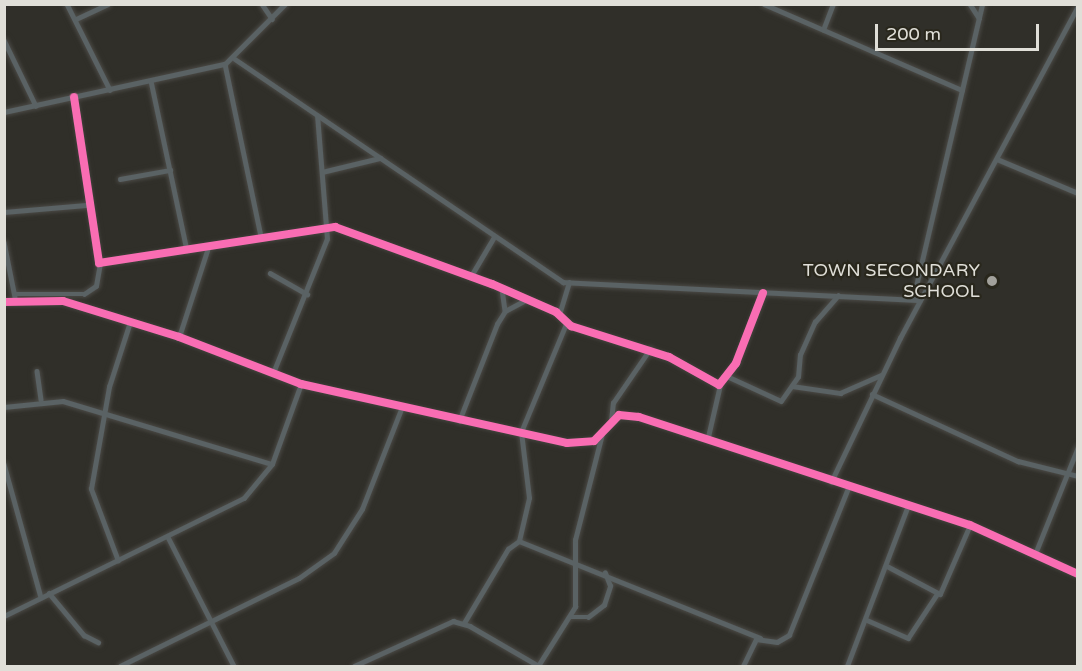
<!DOCTYPE html>
<style>
body{margin:0}
#map{position:relative;width:1082px;height:671px;overflow:hidden;background:#302f29;font-family:"Varela Round",sans-serif}
div>[style]{position:absolute}
[style*='--x']{left:calc(var(--x)*1px);top:calc(var(--y)*1px);width:calc(var(--w)*1px);rotate:calc(var(--a)*1deg)}
.roads{filter:drop-shadow(0 0 2px #4b4a46) drop-shadow(0 0 2px #4b4a46)}
.street>*{height:4.5px;margin:-2.25px;padding:0 2.25px;transform-origin:2.25px;border-radius:2.25px;background:#5a6264}
.cycleway>*{height:8px;margin:-4px;padding:0 4px;transform-origin:4px;border-radius:4px;background:#f96db3}
.dots>*{width:16px;height:16px;translate:-50% -50%;box-sizing:border-box;border:3px solid #29271c;border-radius:50%}
span{translate:-50% -50%;white-space:nowrap;text-align:center;line-height:1.15;-webkit-text-stroke:4.5px #29271c;paint-order:stroke}
.poi-label{font-size:18px;color:#e0dfd8}
.right{translate:-100% -50%;text-align:right}
.frame{position:absolute;inset:0;border:6px solid #e0dfd8;pointer-events:none}
.scale{position:absolute;left:875px;top:24px;width:164px;height:27px;box-sizing:border-box;border:3px solid #e0dfd8;border-top:0;padding-left:8px;font-size:18px;line-height:21px;white-space:nowrap;color:#e0dfd8;-webkit-text-stroke:4px #29271c;paint-order:stroke}
</style>
<div id="map">
<div class="roads">
<div class="street">
<div style="--x:67;--y:4;--w:96;--a:63.4"></div>
<div style="--x:262;--y:4;--w:18;--a:56"></div>
<div style="--x:764;--y:4;--w:216;--a:23.5"></div>
<div style="--x:970;--y:4;--w:17;--a:57"></div>
<div style="--x:76;--y:19;--w:35;--a:-25"></div>
<div style="--x:823;--y:30;--w:28;--a:-69"></div>
<div style="--x:4;--y:40;--w:73;--a:64.1"></div>
<div style="--x:235;--y:59;--w:397;--a:34.2"></div>
<div style="--x:563;--y:282;--w:357;--a:2.9"></div>
<div style="--x:225;--y:64;--w:176;--a:78.2"></div>
<div style="--x:151;--y:81;--w:173;--a:78"></div>
<div style="--x:74;--y:97;--w:168;--a:81.4"></div>
<div style="--x:99;--y:263;--w:239;--a:-8.7"></div>
<div style="--x:335;--y:227;--w:167;--a:20"></div>
<div style="--x:492;--y:284;--w:70;--a:23.6"></div>
<div style="--x:556;--y:312;--w:21;--a:43"></div>
<div style="--x:571;--y:326;--w:103;--a:17.6"></div>
<div style="--x:669;--y:357;--w:57;--a:29.2"></div>
<div style="--x:719;--y:385;--w:28;--a:-52"></div>
<div style="--x:736;--y:363;--w:75;--a:-68.9"></div>
<div style="--x:4;--y:112;--w:226;--a:-12.3"></div>
<div style="--x:225;--y:64;--w:85;--a:-45"></div>
<div style="--x:997;--y:159;--w:88;--a:22.8"></div>
<div style="--x:322;--y:172;--w:60;--a:-13.6"></div>
<div style="--x:120;--y:179;--w:51;--a:-10.2"></div>
<div style="--x:4;--y:212;--w:82;--a:-4.9"></div>
<div style="--x:4;--y:242;--w:56;--a:78.7"></div>
<div style="--x:270;--y:273;--w:43;--a:29.6"></div>
<div style="--x:471;--y:276;--w:45;--a:-59.5"></div>
<div style="--x:502;--y:289;--w:22;--a:82"></div>
<div style="--x:14;--y:294;--w:70;--a:0"></div>
<div style="--x:84;--y:294;--w:14;--a:-34"></div>
<div style="--x:96;--y:286;--w:23;--a:-80"></div>
<div style="--x:913;--y:299;--w:303;--a:-76.8"></div>
<div style="--x:4;--y:302;--w:59;--a:-1"></div>
<div style="--x:63;--y:301;--w:121;--a:17.2"></div>
<div style="--x:179;--y:337;--w:131;--a:21.1"></div>
<div style="--x:301;--y:384;--w:272;--a:12.5"></div>
<div style="--x:567;--y:443;--w:27;--a:-4"></div>
<div style="--x:594;--y:441;--w:36;--a:-46"></div>
<div style="--x:619;--y:415;--w:20;--a:6"></div>
<div style="--x:639;--y:417;--w:348;--a:18.1"></div>
<div style="--x:970;--y:525;--w:119;--a:24.4"></div>
<div style="--x:559;--y:315;--w:34;--a:-73"></div>
<div style="--x:179;--y:337;--w:94;--a:-72"></div>
<div style="--x:37;--y:371;--w:29;--a:82"></div>
<div style="--x:273;--y:373;--w:144;--a:-68.1"></div>
<div style="--x:327;--y:239;--w:123;--a:-94.6"></div>
<div style="--x:729;--y:377;--w:57;--a:24.8"></div>
<div style="--x:781;--y:401;--w:29;--a:-55"></div>
<div style="--x:798;--y:377;--w:22;--a:-85"></div>
<div style="--x:800;--y:355;--w:36;--a:-66"></div>
<div style="--x:815;--y:322;--w:35;--a:-49"></div>
<div style="--x:792;--y:386;--w:49;--a:8.3"></div>
<div style="--x:840;--y:393;--w:45;--a:-23.7"></div>
<div style="--x:872;--y:394;--w:161;--a:24.7"></div>
<div style="--x:1018;--y:461;--w:62;--a:14"></div>
<div style="--x:4;--y:407;--w:59;--a:-5.8"></div>
<div style="--x:63;--y:401;--w:218;--a:16.8"></div>
<div style="--x:459;--y:421;--w:104;--a:-68.6"></div>
<div style="--x:497;--y:324;--w:15;--a:-58"></div>
<div style="--x:505;--y:311;--w:24;--a:-28"></div>
<div style="--x:611;--y:421;--w:18;--a:-84"></div>
<div style="--x:613;--y:403;--w:65;--a:-55.6"></div>
<div style="--x:708;--y:437;--w:53;--a:-77"></div>
<div style="--x:4;--y:464;--w:138;--a:74.5"></div>
<div style="--x:831;--y:482;--w:160;--a:-64.4"></div>
<div style="--x:900;--y:338;--w:377;--a:-61.8"></div>
<div style="--x:168;--y:537;--w:145;--a:62.9"></div>
<div style="--x:519;--y:541;--w:44;--a:-76.9"></div>
<div style="--x:529;--y:498;--w:66;--a:-96.9"></div>
<div style="--x:521;--y:432;--w:117;--a:-67.4"></div>
<div style="--x:1035;--y:554;--w:115;--a:-68.1"></div>
<div style="--x:118;--y:561;--w:77;--a:-110.6"></div>
<div style="--x:91;--y:489;--w:104;--a:-80"></div>
<div style="--x:109;--y:387;--w:68;--a:-72.1"></div>
<div style="--x:887;--y:566;--w:60;--a:27.8"></div>
<div style="--x:940;--y:594;--w:75;--a:-66.5"></div>
<div style="--x:49;--y:593;--w:55;--a:50.2"></div>
<div style="--x:84;--y:635;--w:16;--a:27"></div>
<div style="--x:4;--y:616;--w:267;--a:-26.2"></div>
<div style="--x:244;--y:498;--w:44;--a:-50.5"></div>
<div style="--x:272;--y:464;--w:85;--a:-70.1"></div>
<div style="--x:570;--y:617;--w:18;--a:0"></div>
<div style="--x:588;--y:617;--w:20;--a:-37"></div>
<div style="--x:604;--y:605;--w:20;--a:-72"></div>
<div style="--x:610;--y:586;--w:14;--a:-111"></div>
<div style="--x:867;--y:620;--w:45;--a:23.7"></div>
<div style="--x:908;--y:638;--w:53;--a:-56.6"></div>
<div style="--x:464;--y:623;--w:86;--a:-59.3"></div>
<div style="--x:508;--y:549;--w:14;--a:-36"></div>
<div style="--x:519;--y:541;--w:260;--a:21.9"></div>
<div style="--x:120;--y:666;--w:199;--a:-26.2"></div>
<div style="--x:299;--y:578;--w:43;--a:-35.5"></div>
<div style="--x:334;--y:553;--w:52;--a:-57.5"></div>
<div style="--x:362;--y:509;--w:110;--a:-68.6"></div>
<div style="--x:354;--y:666;--w:109;--a:-24.4"></div>
<div style="--x:453;--y:621;--w:18;--a:16"></div>
<div style="--x:470;--y:626;--w:80;--a:30.1"></div>
<div style="--x:538;--y:666;--w:70;--a:-57.9"></div>
<div style="--x:575;--y:607;--w:67;--a:-90"></div>
<div style="--x:575;--y:540;--w:109;--a:-75.7"></div>
<div style="--x:743;--y:666;--w:30;--a:-64"></div>
<div style="--x:756;--y:639;--w:21;--a:8"></div>
<div style="--x:777;--y:642;--w:14;--a:-30"></div>
<div style="--x:789;--y:635;--w:158;--a:-68.1"></div>
<div style="--x:847;--y:666;--w:172;--a:-69.2"></div>
</div>
</div>
<div class="cycleway">
<div style="--x:74;--y:97;--w:168;--a:81.4"></div>
<div style="--x:99;--y:263;--w:239;--a:-8.7"></div>
<div style="--x:335;--y:227;--w:167;--a:20"></div>
<div style="--x:492;--y:284;--w:70;--a:23.6"></div>
<div style="--x:556;--y:312;--w:21;--a:43"></div>
<div style="--x:571;--y:326;--w:103;--a:17.6"></div>
<div style="--x:669;--y:357;--w:57;--a:29.2"></div>
<div style="--x:719;--y:385;--w:28;--a:-52"></div>
<div style="--x:736;--y:363;--w:75;--a:-68.9"></div>
<div style="--x:4;--y:302;--w:59;--a:-1"></div>
<div style="--x:63;--y:301;--w:121;--a:17.2"></div>
<div style="--x:179;--y:337;--w:131;--a:21.1"></div>
<div style="--x:301;--y:384;--w:272;--a:12.5"></div>
<div style="--x:567;--y:443;--w:27;--a:-4"></div>
<div style="--x:594;--y:441;--w:36;--a:-46"></div>
<div style="--x:619;--y:415;--w:20;--a:6"></div>
<div style="--x:639;--y:417;--w:348;--a:18.1"></div>
<div style="--x:970;--y:525;--w:119;--a:24.4"></div>
</div>
<div class="dots">
<div style="left:992px;top:281px;background:#a2a19b"></div>
</div>
<div class="poi-label">
<span class="right" style="left:980px;top:281px">TOWN SECONDARY<br>SCHOOL</span>
</div>
<div class="frame"></div>
<div class="scale">200 m</div>
</div>
